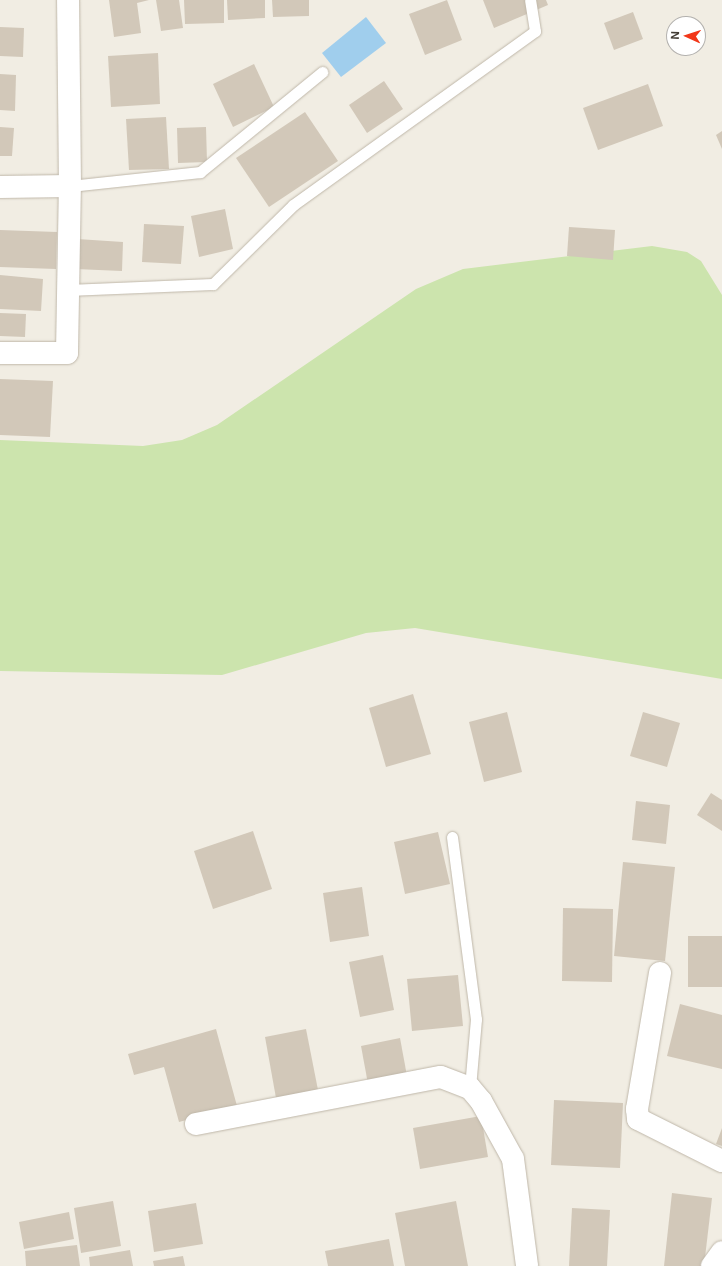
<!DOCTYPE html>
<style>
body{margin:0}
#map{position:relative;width:722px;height:1266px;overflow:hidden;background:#f1ede3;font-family:Inter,sans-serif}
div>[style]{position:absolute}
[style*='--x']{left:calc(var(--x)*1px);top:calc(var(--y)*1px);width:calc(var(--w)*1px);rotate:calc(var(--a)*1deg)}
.green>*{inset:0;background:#cce4ad}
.water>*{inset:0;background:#a0ceed}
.building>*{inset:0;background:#d2c8b9}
.roads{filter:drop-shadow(0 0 1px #bfb7a9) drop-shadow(0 0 1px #bfb7a9)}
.lane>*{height:11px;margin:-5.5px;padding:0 5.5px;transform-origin:5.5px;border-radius:5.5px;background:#fff}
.street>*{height:22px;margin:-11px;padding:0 11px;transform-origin:11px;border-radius:11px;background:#fff}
span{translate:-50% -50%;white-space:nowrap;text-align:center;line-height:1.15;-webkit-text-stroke:3px #fff;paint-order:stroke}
.north{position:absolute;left:666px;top:16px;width:40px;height:40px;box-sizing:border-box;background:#fff;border:1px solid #b3b1ae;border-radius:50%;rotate:273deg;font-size:11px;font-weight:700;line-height:16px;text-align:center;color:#423c34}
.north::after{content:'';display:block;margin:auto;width:14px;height:18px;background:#f23719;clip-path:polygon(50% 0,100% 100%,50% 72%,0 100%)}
</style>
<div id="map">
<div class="green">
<div style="clip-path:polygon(652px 246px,687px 252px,701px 261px,722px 295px,722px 679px,415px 628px,366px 633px,222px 675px,0 671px,0 440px,143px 446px,182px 440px,217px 425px,416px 289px,463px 269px)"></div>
</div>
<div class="water">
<div style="clip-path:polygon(366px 17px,386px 43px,341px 77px,322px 53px)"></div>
</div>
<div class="building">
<div style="clip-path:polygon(109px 0,149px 0,137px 3px,141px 33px,114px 37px)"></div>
<div style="clip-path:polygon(156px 0,179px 0,183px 28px,161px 31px)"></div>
<div style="clip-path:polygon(184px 0,224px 0,224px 23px,185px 24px)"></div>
<div style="clip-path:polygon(227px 0,265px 0,265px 18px,228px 20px)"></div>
<div style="clip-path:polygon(272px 0,309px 0,309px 16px,273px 17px)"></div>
<div style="clip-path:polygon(447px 0,462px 40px,425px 55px,409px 14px)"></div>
<div style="clip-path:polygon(483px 0,546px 0,548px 5px,494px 28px)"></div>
<div style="clip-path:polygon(633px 12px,643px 39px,614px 50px,604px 23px)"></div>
<div style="clip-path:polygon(0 27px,24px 28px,23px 57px,0 56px)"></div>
<div style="clip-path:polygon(158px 53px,160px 104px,111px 107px,108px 56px)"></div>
<div style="clip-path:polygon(254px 64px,274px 107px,233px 127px,213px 84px)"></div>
<div style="clip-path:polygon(0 74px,16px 75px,15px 111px,0 110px)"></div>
<div style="clip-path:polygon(384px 81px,403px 109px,367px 133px,349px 105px)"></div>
<div style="clip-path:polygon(648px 84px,663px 126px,598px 150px,583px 108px)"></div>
<div style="clip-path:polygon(305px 112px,338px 161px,269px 207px,236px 158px)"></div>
<div style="clip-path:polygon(166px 117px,169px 169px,129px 170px,126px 119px)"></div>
<div style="clip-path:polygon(0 127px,14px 128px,12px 156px,0 156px)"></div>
<div style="clip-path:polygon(206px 127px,207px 162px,178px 163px,177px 128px)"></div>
<div style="clip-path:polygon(722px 131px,722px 149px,716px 135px)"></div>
<div style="clip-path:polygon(225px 209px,233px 249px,199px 257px,191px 216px)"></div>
<div style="clip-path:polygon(144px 224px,184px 226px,181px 264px,142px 262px)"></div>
<div style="clip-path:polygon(569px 227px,615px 230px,613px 260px,567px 256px)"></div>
<div style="clip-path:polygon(0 230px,57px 232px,56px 269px,0 267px)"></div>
<div style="clip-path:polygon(77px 239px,123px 242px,122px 271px,75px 269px)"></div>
<div style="clip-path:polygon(0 275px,43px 279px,41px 311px,0 309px)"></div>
<div style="clip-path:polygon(0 313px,26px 314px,25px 337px,0 336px)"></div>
<div style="clip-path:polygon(0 379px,53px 381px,50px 437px,0 435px)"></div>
<div style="clip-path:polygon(413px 694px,431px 754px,386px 767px,369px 708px)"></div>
<div style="clip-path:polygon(507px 712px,522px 772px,484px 782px,469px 722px)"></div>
<div style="clip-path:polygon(643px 712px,680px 723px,667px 767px,630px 756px)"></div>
<div style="clip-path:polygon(711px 793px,722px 800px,722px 831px,697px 815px)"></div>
<div style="clip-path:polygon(636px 801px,670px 805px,666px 844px,632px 840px)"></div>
<div style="clip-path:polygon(253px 831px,272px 889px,213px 909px,194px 851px)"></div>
<div style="clip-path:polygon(438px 832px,450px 884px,405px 894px,394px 842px)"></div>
<div style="clip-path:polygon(623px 862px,675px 867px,665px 961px,614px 956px)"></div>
<div style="clip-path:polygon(362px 887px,369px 936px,330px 942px,323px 893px)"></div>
<div style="clip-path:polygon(563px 908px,613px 909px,612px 982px,562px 981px)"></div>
<div style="clip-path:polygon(688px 936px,722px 936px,722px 987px,688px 987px)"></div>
<div style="clip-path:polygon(383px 955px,394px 1010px,360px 1017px,349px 962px)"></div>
<div style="clip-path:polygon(458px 975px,463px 1026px,412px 1031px,407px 979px)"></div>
<div style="clip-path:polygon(680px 1004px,722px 1015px,722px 1069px,667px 1056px)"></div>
<div style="clip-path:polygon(216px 1029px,237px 1106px,179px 1122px,164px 1067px,134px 1075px,128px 1054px)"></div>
<div style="clip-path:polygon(306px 1029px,318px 1090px,276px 1098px,265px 1037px)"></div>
<div style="clip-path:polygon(400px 1038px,407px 1076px,368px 1084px,361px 1046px)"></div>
<div style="clip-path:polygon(554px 1100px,623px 1103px,620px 1168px,551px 1165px)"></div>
<div style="clip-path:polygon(481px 1116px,488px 1157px,420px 1169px,413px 1128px)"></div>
<div style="clip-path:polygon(722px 1128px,722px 1146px,716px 1144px)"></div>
<div style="clip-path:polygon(672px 1193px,712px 1198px,704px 1266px,664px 1266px)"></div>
<div style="clip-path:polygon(113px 1201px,121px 1246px,81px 1253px,74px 1208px)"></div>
<div style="clip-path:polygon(456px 1201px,468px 1266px,405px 1266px,395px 1213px)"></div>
<div style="clip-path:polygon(196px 1203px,203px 1244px,154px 1252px,148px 1211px)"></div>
<div style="clip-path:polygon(572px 1208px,610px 1210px,607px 1266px,569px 1266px)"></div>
<div style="clip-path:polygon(69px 1212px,74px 1239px,24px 1249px,19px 1222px)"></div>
<div style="clip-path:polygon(389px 1239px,394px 1266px,328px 1266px,325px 1251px)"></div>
<div style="clip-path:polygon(77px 1245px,80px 1266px,26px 1266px,25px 1251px)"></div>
<div style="clip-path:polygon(130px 1250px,133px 1266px,90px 1266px,89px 1257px)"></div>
<div style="clip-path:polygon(183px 1256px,185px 1266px,154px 1266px,153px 1261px)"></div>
</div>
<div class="roads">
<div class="lane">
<div style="--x:70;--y:186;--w:131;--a:-6.1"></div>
<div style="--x:200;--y:172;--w:158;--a:-39.3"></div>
<div style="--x:67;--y:290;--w:146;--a:-2.4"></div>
<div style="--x:213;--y:284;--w:112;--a:-44.6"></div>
<div style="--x:293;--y:205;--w:298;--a:-35.7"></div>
<div style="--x:535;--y:31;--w:31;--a:-99"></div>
<div style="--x:452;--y:837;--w:184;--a:82.5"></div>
<div style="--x:476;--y:1019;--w:69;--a:95"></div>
</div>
<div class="street">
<div style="--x:0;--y:187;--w:70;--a:-0.8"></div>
<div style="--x:0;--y:353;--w:67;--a:0"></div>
<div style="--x:67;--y:353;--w:167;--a:-89"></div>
<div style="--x:70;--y:186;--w:186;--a:-90.6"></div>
<div style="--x:660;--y:973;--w:138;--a:99.6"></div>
<div style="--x:637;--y:1109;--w:10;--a:84"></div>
<div style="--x:638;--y:1119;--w:94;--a:26.6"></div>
<div style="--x:196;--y:1124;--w:249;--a:-10.9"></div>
<div style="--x:441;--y:1077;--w:31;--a:21"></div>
<div style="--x:470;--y:1088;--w:17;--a:50"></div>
<div style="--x:481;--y:1101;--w:66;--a:61.1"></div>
<div style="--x:513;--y:1159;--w:108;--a:82.5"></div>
<div style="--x:712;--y:1266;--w:17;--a:-54"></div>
</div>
</div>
<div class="north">N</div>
</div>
